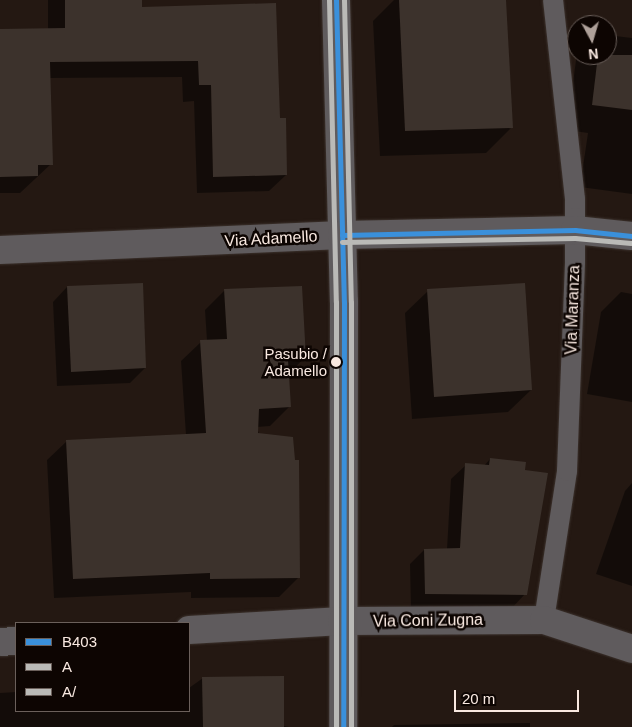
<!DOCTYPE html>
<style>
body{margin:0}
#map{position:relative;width:632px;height:727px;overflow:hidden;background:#241812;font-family:Arial,sans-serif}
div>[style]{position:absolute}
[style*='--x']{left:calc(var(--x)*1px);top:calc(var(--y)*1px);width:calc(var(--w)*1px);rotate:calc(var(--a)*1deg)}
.shadow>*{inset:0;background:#0007}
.building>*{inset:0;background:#3c322c}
.roads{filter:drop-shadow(0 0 1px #3c322d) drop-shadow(0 0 1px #3c322d)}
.service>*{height:20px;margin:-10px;padding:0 10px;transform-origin:10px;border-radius:10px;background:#5f5b5d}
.minor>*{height:28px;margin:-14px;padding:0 14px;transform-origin:14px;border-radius:14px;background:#5f5b5d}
.bus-1>*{height:5px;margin:-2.5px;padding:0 2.5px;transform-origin:2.5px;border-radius:2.5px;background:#3a90db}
.bus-2>*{height:5px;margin:-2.5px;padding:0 2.5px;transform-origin:2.5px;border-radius:2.5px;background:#babab7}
.bus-3>*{height:5px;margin:-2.5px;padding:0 2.5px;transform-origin:2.5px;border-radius:2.5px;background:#babab7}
.dots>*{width:14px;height:14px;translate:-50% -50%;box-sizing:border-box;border:2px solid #0d0502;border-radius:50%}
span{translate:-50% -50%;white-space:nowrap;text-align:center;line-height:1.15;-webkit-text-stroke:5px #0d0502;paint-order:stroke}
.bus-label{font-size:15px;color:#f9e9e1}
.right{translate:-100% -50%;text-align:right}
.street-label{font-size:16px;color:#f9e9e1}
.legend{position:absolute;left:15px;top:622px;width:175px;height:90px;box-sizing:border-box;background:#0d0502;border:1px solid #6b605b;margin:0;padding:6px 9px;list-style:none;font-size:15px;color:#f9e9e1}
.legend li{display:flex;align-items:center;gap:10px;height:25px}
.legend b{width:25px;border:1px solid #6b605b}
.north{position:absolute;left:567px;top:15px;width:50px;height:50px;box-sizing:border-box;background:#0d0502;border:1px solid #6b605b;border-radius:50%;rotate:174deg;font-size:14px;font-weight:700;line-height:20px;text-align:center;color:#f9e9e1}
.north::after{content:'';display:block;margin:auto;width:18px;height:22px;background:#aea099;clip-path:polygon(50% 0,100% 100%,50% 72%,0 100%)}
.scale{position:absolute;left:454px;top:690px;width:125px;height:22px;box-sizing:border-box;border:2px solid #f9e9e1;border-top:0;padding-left:6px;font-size:15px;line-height:18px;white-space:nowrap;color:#f9e9e1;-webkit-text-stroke:4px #0d0502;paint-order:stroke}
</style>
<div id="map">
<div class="shadow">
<div style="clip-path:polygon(48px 0,140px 0,141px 8px,279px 119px,286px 175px,269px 191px,197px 193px,194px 101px,183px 102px,182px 77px,50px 78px,51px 164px,20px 193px,0 193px,0 30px,48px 29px)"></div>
<div style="clip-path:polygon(394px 0,504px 0,511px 128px,486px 153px,380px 156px,373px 21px)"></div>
<div style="clip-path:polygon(607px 35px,632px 38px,632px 194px,580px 187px,588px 133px,567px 130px,576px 60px,581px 55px,607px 55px)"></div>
<div style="clip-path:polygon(67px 287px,145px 368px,130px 383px,57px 386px,53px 302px)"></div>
<div style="clip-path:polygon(225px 290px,304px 358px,288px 375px,290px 406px,270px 426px,257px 427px,298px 578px,279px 597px,191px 598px,191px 592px,54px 598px,47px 460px,67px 441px,186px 435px,181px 361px,201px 342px,207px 341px,205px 310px)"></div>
<div style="clip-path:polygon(428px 291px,531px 390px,508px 412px,412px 419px,405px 313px)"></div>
<div style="clip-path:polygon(621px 292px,632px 294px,632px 402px,587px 394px,601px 312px)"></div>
<div style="clip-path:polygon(490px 459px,525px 594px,511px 609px,411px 609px,410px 564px,424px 550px,447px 549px,451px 479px,466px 465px,484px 466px)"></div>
<div style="clip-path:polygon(632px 483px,632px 586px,596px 574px,625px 491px)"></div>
<div style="clip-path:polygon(203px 678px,283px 726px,289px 727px,0 727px,0 693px,16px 692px,16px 711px,189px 711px,189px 688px)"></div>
<div style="clip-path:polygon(530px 723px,530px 727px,392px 727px,394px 725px)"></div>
</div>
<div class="building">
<div style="clip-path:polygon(65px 0,142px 0,142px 7px,276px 3px,280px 118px,286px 118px,287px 175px,213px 177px,211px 85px,199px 85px,198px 61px,50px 62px,53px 165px,38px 165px,38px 176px,0 177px,0 29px,65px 28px)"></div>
<div style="clip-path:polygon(399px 0,506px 0,513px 128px,405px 131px)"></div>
<div style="clip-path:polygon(598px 55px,632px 55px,632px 110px,592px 105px)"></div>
<div style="clip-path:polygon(143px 283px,146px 368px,71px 372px,67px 286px)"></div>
<div style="clip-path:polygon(525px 283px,532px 390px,434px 397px,427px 289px)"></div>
<div style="clip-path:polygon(302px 286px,306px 359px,288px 360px,291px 407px,259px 409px,258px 433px,293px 437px,295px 460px,299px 460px,300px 578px,210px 579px,210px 573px,73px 579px,66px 440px,206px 433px,200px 340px,227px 339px,224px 289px)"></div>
<div style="clip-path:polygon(490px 458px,526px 462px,525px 470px,548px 473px,527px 595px,425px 594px,424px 549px,460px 548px,465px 463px,489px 465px)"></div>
<div style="clip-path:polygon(284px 676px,284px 727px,203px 727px,202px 677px)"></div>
</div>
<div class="roads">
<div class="service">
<div style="--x:544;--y:620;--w:151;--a:-81.2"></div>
<div style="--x:567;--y:471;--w:210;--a:-87.8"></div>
<div style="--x:575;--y:261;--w:62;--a:-90"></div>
<div style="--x:575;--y:199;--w:200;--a:-96.3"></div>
</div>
<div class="minor">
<div style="--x:336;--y:0;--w:302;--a:88.5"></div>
<div style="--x:344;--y:302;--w:425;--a:90.1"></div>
<div style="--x:0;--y:250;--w:342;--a:-2.5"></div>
<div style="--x:342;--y:235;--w:233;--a:-1.2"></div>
<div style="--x:575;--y:230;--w:57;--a:6"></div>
<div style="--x:189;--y:630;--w:153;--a:-3.4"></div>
<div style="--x:342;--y:621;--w:202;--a:-0.3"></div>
<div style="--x:544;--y:620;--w:93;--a:18.2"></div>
<div style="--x:0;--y:642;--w:16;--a:-4"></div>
</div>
</div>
<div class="bus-1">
<div style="--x:336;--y:0;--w:302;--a:88.5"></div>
<div style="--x:344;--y:302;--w:425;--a:90.1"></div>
<div style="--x:342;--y:235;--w:233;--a:-1.2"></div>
<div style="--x:575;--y:230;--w:57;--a:6"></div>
</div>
<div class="bus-2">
<div style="--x:329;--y:0;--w:302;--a:88.7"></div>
<div style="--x:336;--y:302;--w:425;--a:90"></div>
<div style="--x:342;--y:242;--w:233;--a:-1"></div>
<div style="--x:575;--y:238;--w:56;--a:5.1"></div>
</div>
<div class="bus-3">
<div style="--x:344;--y:0;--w:302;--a:88.7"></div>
<div style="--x:351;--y:302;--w:425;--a:90"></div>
</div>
<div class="dots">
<div style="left:336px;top:362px;background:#f9e9e1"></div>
</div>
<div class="bus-label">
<span class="right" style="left:327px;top:362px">Pasubio /<br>Adamello</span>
</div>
<div class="street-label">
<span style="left:271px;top:239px;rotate:-3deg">Via Adamello</span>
<span style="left:573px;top:310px;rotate:-88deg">Via Maranza</span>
<span style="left:428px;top:621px;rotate:-1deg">Via Coni Zugna</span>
</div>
<ul class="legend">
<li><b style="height:6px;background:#3a90db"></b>B403</li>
<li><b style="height:6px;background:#babab7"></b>A</li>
<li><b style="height:6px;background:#babab7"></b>A/</li>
</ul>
<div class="north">N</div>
<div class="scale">20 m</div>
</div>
